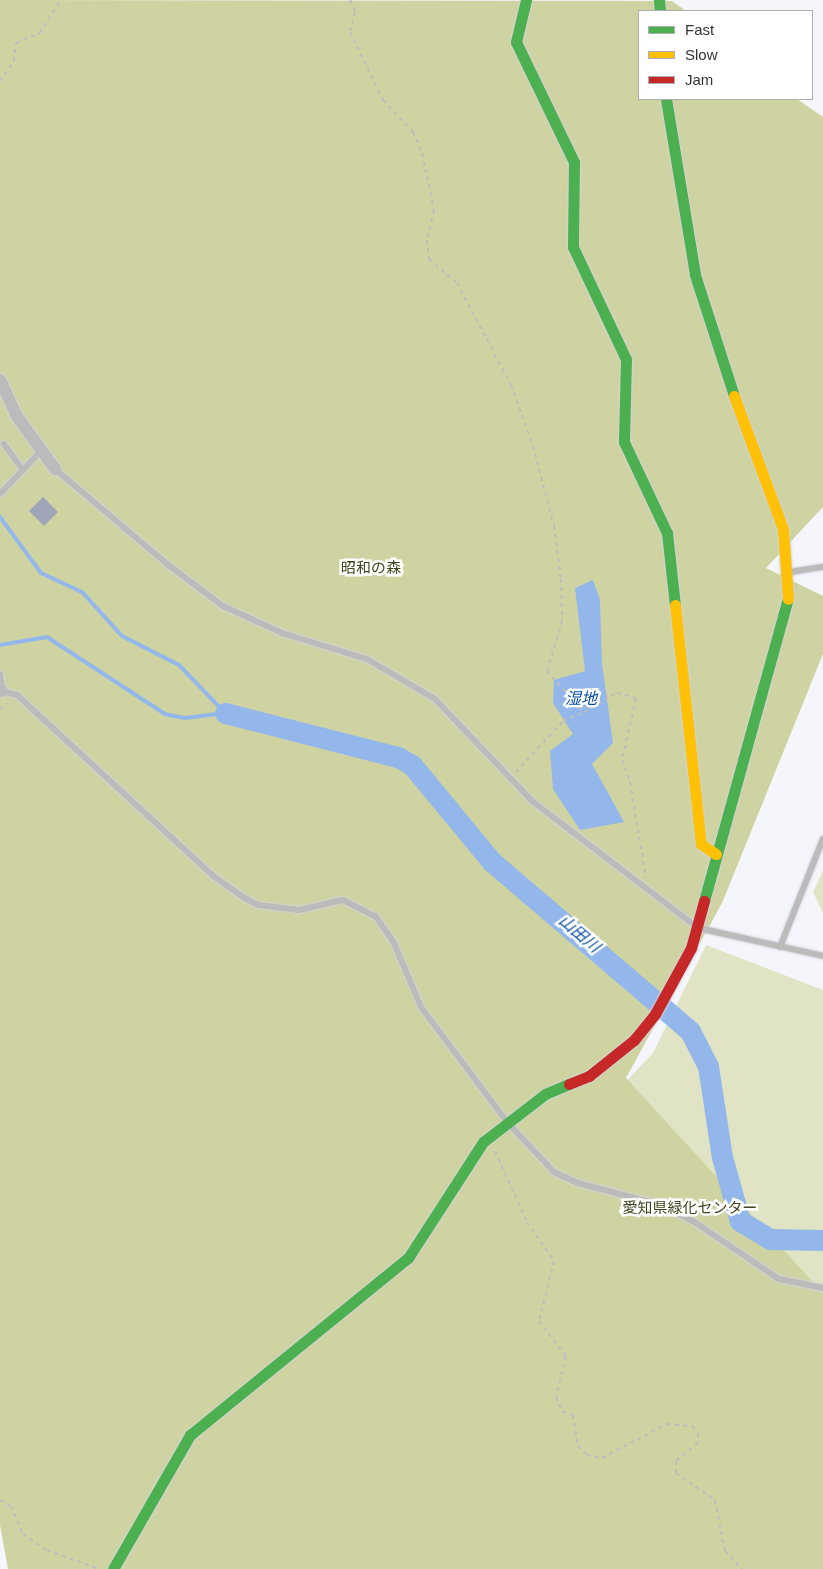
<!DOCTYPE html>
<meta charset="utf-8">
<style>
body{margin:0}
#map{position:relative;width:823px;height:1569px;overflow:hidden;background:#f4f6fc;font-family:Arial,"Noto Sans JP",sans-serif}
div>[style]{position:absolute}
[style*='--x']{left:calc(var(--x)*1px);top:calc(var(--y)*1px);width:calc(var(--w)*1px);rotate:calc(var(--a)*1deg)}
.green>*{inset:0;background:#e0e4c4}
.forest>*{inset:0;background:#cfd3a1}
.water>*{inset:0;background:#93b7eb}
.stream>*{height:4px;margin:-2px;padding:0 2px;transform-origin:2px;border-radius:2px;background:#93b7eb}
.river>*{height:21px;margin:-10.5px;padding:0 10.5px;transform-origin:10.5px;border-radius:10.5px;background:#93b7eb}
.building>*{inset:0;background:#9ea6b7}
.path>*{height:2px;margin-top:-1px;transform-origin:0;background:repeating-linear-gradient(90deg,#bdbdbe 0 4px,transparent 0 8px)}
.roads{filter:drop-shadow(0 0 1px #d2d4d8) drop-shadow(0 0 1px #d2d4d8)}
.lane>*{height:6px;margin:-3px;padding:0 3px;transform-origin:3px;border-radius:3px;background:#bcbbbb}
.street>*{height:12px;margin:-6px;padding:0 6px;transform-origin:6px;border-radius:6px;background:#bcbbbb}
.fast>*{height:11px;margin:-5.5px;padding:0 5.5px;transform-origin:5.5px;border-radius:5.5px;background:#4caf50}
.slow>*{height:11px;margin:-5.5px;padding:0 5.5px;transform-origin:5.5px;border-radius:5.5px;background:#ffc107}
.jam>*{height:11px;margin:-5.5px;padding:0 5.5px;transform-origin:5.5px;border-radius:5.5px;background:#c62828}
span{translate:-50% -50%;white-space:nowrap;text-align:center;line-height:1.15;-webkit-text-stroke:5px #fff;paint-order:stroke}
.park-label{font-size:15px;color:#42451d}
.water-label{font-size:16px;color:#054ea1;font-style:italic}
.legend{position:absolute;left:638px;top:10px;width:175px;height:90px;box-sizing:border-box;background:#fff;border:1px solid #adaeaf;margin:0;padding:6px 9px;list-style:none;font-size:15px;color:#323437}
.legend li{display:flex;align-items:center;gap:10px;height:25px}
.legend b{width:25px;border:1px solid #adaeaf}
</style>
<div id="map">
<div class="green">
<div style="clip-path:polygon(823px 871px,823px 913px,813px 892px)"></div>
<div style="clip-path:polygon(706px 945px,823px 990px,823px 1569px,521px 1192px,653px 1053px)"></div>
</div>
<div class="forest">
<div style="clip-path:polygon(0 0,672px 1px,686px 11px,639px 11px,639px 99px,797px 99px,823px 117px,823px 507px,766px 568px,823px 596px,823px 654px,722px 903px,626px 1078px,823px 1293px,823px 1569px,8px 1569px,0 1525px)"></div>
</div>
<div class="water">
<div style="clip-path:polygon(593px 580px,600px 600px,602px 664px,613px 743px,592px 764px,624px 822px,580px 830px,553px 789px,550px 751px,573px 734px,553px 703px,554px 680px,585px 671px,575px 588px)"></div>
</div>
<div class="stream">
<div style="--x:0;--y:517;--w:69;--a:53.8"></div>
<div style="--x:41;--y:573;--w:45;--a:24.9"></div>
<div style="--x:82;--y:592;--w:59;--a:47.7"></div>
<div style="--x:122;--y:636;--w:64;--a:27"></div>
<div style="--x:179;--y:665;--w:66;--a:46.2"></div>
<div style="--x:225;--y:713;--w:40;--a:172.9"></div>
<div style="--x:185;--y:718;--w:20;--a:-169"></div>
<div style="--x:165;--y:714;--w:141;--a:-146.9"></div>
<div style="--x:47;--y:637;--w:48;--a:170.3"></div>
</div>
<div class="river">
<div style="--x:225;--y:713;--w:179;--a:14.3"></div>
<div style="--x:398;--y:757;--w:16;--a:30"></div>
<div style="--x:412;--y:765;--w:124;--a:50.5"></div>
<div style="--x:491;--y:861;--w:262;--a:40.5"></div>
<div style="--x:690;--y:1031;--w:39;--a:63"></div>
<div style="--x:708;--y:1066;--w:92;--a:81.3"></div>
<div style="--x:722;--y:1157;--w:66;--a:74.3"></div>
<div style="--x:740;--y:1221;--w:35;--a:31"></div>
<div style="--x:770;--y:1239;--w:53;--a:1.1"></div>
</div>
<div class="building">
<div style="clip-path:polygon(43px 497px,58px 512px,44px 526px,29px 511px)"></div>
</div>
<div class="path">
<div style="--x:350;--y:0;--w:13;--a:67"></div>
<div style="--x:355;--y:12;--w:21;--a:104"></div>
<div style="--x:350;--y:32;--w:76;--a:64.1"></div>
<div style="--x:383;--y:100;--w:44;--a:46.8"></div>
<div style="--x:413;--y:132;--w:23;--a:67"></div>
<div style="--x:422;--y:153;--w:58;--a:78.1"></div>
<div style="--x:434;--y:210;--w:31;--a:103"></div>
<div style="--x:427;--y:240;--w:19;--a:84"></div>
<div style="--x:429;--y:259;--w:37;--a:41"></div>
<div style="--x:457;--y:283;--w:115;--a:62.1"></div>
<div style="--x:511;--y:385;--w:65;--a:70.2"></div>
<div style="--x:533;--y:446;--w:83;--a:75.3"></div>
<div style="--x:554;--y:526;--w:53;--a:82.5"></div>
<div style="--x:561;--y:579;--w:42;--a:88.6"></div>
<div style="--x:562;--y:621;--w:52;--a:106.7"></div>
<div style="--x:547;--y:671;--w:55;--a:47.9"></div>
<div style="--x:584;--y:712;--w:38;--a:-30"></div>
<div style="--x:617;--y:693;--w:20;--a:15"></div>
<div style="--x:636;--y:698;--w:64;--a:102.7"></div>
<div style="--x:622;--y:760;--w:23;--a:70"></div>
<div style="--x:630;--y:782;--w:97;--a:80.5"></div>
<div style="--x:0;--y:81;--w:24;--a:-55"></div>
<div style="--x:14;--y:61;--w:18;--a:-84"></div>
<div style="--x:16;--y:43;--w:26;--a:-23"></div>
<div style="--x:40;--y:33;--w:39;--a:-58"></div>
<div style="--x:0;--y:709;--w:10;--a:-37"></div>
<div style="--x:516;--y:772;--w:69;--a:-47.3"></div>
<div style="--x:563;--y:721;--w:23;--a:-23"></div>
<div style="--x:495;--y:1151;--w:78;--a:65.7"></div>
<div style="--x:527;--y:1222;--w:47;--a:55.3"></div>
<div style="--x:554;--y:1261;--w:62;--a:104"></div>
<div style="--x:539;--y:1321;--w:44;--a:52.4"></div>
<div style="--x:566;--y:1356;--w:42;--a:103.7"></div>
<div style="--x:556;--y:1397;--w:15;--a:67"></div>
<div style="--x:562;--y:1411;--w:12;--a:20"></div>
<div style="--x:573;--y:1415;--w:31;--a:81"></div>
<div style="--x:578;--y:1446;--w:13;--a:45"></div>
<div style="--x:587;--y:1455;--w:15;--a:11"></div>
<div style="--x:602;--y:1458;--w:73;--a:-27.6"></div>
<div style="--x:667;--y:1424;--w:25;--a:5"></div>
<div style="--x:692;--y:1426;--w:9;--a:49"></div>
<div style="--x:698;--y:1433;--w:10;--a:90"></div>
<div style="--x:698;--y:1443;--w:28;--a:141"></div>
<div style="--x:676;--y:1461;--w:12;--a:90"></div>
<div style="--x:676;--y:1473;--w:47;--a:34.7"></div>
<div style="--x:715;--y:1500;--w:52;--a:78.9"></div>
<div style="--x:725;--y:1551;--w:25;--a:47"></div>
<div style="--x:0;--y:1500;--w:13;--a:29"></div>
<div style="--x:11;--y:1506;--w:30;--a:67"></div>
<div style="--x:23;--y:1534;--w:29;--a:34"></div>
<div style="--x:47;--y:1550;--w:55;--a:20.1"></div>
</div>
<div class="roads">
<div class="lane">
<div style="--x:4;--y:444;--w:32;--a:54"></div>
<div style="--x:55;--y:469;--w:147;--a:40.3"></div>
<div style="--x:167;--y:564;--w:70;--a:36.9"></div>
<div style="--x:223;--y:606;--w:65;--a:24.6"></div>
<div style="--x:282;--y:633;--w:89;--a:17"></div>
<div style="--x:367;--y:659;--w:79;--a:30.5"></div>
<div style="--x:435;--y:699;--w:141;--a:46.4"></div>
<div style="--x:532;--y:801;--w:209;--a:37.4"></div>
<div style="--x:698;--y:928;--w:128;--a:12.6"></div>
<div style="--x:0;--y:494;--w:58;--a:-46.4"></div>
<div style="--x:790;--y:572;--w:33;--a:-9"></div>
<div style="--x:0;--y:674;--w:17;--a:83"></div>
<div style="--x:2;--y:691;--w:16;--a:15"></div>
<div style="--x:17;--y:695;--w:267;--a:42.7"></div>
<div style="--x:213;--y:876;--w:37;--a:35"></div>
<div style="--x:243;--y:897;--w:17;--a:28"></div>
<div style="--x:258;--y:905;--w:41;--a:7"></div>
<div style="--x:299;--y:910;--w:45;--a:-12.8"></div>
<div style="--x:343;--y:900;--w:37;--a:27"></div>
<div style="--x:376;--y:917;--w:32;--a:55"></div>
<div style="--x:394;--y:943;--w:69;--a:67.1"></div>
<div style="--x:421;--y:1007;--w:144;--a:53.2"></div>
<div style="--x:507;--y:1122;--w:69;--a:46.8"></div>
<div style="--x:554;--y:1172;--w:26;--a:25"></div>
<div style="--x:578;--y:1183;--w:83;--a:14.7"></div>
<div style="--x:658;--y:1204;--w:39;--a:26"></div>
<div style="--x:693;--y:1221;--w:104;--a:34"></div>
<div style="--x:779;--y:1279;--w:45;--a:11.6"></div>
<div style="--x:780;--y:947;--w:116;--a:-68.3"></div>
</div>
<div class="street">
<div style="--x:0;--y:380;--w:38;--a:65"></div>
<div style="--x:16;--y:415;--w:67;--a:54.2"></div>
<div style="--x:0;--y:690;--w:2;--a:27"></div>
</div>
<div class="fast">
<div style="--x:526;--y:0;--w:43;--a:103.4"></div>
<div style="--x:516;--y:42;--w:133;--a:64.2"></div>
<div style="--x:574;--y:162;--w:85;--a:90.7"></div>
<div style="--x:573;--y:247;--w:124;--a:64.7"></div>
<div style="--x:626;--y:359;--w:83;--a:91.4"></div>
<div style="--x:624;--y:442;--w:101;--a:64.7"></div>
<div style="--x:667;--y:533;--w:72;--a:83.7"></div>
<div style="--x:659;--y:0;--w:11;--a:85"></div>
<div style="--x:666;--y:99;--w:178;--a:80.6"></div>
<div style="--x:695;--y:275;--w:127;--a:72.1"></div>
<div style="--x:704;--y:901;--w:313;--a:-74.5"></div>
<div style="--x:113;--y:1569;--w:155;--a:-60.1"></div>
<div style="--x:190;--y:1435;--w:281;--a:-39.1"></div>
<div style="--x:408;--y:1258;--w:138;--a:-57.1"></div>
<div style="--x:483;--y:1142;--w:78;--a:-37.7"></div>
<div style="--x:545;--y:1094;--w:26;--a:-23"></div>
</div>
<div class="slow">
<div style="--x:734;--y:396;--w:142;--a:69.8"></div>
<div style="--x:783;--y:529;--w:70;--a:85.9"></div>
<div style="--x:675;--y:605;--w:240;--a:83.8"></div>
<div style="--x:701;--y:844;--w:18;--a:34"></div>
</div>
<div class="jam">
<div style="--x:569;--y:1084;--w:22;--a:-22"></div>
<div style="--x:589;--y:1076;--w:58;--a:-38.7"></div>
<div style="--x:634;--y:1040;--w:33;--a:-51"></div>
<div style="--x:655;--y:1014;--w:75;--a:-61.4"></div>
<div style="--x:691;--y:948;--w:49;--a:-74.5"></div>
</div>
</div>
<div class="park-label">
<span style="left:371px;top:568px">昭和の森</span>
<span style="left:690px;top:1208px">愛知県緑化センター</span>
</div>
<div class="water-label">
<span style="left:581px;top:699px">湿地</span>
<span style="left:579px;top:934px;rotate:40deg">山田川</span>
</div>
<ul class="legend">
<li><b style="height:6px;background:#4caf50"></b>Fast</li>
<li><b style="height:6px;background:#ffc107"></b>Slow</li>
<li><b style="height:6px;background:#c62828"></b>Jam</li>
</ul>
</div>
